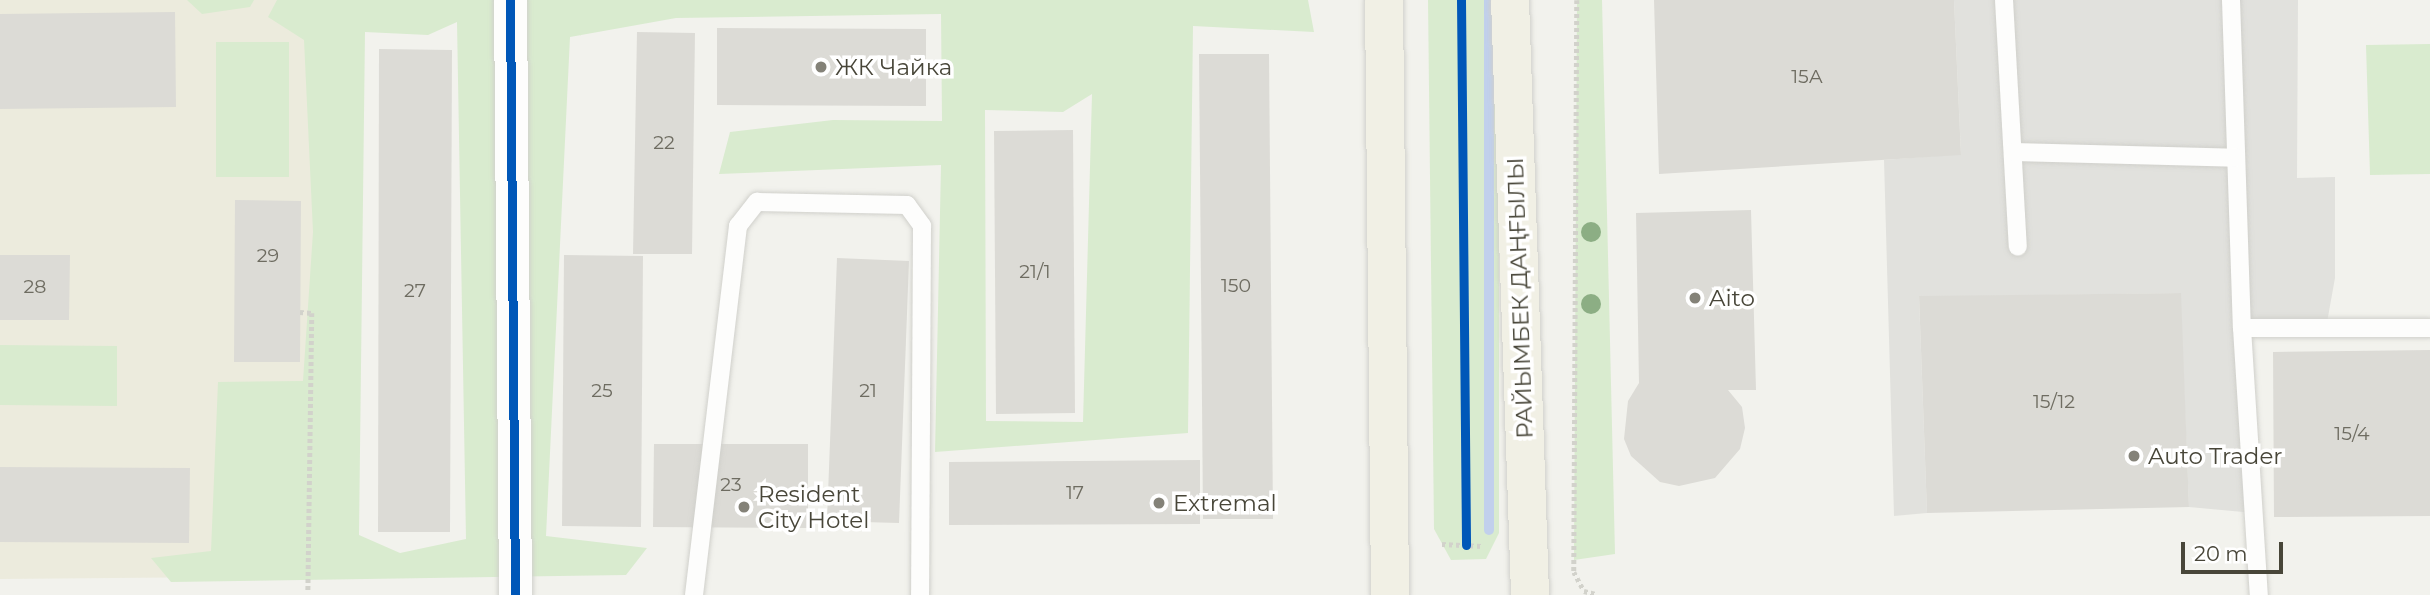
<!DOCTYPE html>
<meta charset="utf-8">
<style>
body{margin:0}
#map{position:relative;width:2430px;height:595px;overflow:hidden;background:#f2f2ed;font-family:Montserrat,sans-serif}
div>[style]{position:absolute}
[style*='--x']{left:calc(var(--x)*1px);top:calc(var(--y)*1px);width:calc(var(--w)*1px);rotate:calc(var(--a)*1deg)}
.education>*{inset:0;background:#ecebdd}
.green>*{inset:0;background:#d9ebcf}
.parking>*{inset:0;background:#e1e1dd}
.stream>*{height:10px;margin:-5px;padding:0 5px;transform-origin:5px;border-radius:5px;background:#c1d0ec}
.building>*{inset:0;background:#dcdbd6}
.path>*{height:4.5px;margin-top:-2.25px;transform-origin:0;background:repeating-linear-gradient(90deg,#d2d2cb 0 3.5px,transparent 0 7px)}
.roads{filter:drop-shadow(0 0 2px #d0d0cb) drop-shadow(0 0 2px #d0d0cb)}
.lane>*{height:18px;margin:-9px;padding:0 9px;transform-origin:9px;border-radius:9px;background:#fdfdfc}
.street>*{height:33px;margin:-16.5px;padding:0 16.5px;transform-origin:16.5px;border-radius:16.5px;background:#fdfdfc}
.primary>*{height:38px;margin:-19px;padding:0 19px;transform-origin:19px;border-radius:19px;background:#f1f0e5}
.cycleway>*{height:9px;margin:-4.5px;padding:0 4.5px;transform-origin:4.5px;border-radius:4.5px;background:#0057b8}
.trees>*{width:20px;height:20px;margin:-10px;border-radius:50%;background:#8cae84}
.dots>*{width:19px;height:19px;translate:-50% -50%;box-sizing:border-box;border:4px solid #fff;border-radius:50%}
span{translate:-50% -50%;white-space:nowrap;text-align:center;line-height:1.15;-webkit-text-stroke:7px #fff;paint-order:stroke}
.number-label{font-size:19px;color:#6e6c61}
.number-label span{-webkit-text-stroke-width:0}
.poi-label{font-size:23px;color:#484639}
.left{translate:0 -50%;text-align:left}
.street-label{font-size:23px;color:#484639}
.scale{position:absolute;left:2181px;top:542px;width:102px;height:32px;box-sizing:border-box;border:4px solid #484639;border-top:0;padding-left:9px;font-size:21px;line-height:24px;white-space:nowrap;color:#484639;-webkit-text-stroke:5px #fff;paint-order:stroke}
</style>
<div id="map">
<div class="education">
<div style="clip-path:polygon(0 0,326px 0,329px 576px,0 579px)"></div>
</div>
<div class="green">
<div style="clip-path:polygon(187px 0,254px 0,250px 7px,202px 14px)"></div>
<div style="clip-path:polygon(evenodd,277px 0,1308px 0,1314px 32px,1193px 26px,1188px 433px,935px 452px,941px 165px,719px 174px,730px 132px,833px 120px,942px 121px,941px 14px,676px 18px,570px 37px,546px 536px,647px 548px,626px 575px,171px 582px,151px 558px,211px 551px,218px 382px,303px 381px,313px 232px,304px 40px,268px 17px,277px 0,457px 22px,466px 539px,400px 553px,359px 535px,365px 32px,428px 35px,457px 22px,277px 0,1092px 94px,1083px 422px,986px 421px,985px 110px,1063px 112px,1092px 94px)"></div>
<div style="clip-path:polygon(1428px 0,1499px 0,1499px 533px,1486px 559px,1451px 560px,1434px 529px)"></div>
<div style="clip-path:polygon(1577px 0,1602px 0,1615px 554px,1574px 560px)"></div>
<div style="clip-path:polygon(216px 42px,289px 42px,289px 177px,216px 177px)"></div>
<div style="clip-path:polygon(2430px 44px,2430px 174px,2370px 175px,2366px 45px)"></div>
<div style="clip-path:polygon(0 345px,117px 346px,117px 406px,0 405px)"></div>
</div>
<div class="parking">
<div style="clip-path:polygon(1954px 0,2298px 0,2297px 178px,2335px 177px,2335px 278px,2326px 328px,2243px 328px,2254px 513px,2189px 507px,2180px 293px,1919px 297px,1927px 513px,1894px 516px,1884px 160px,1961px 154px)"></div>
</div>
<div class="stream">
<div style="--x:1489;--y:0;--w:530;--a:90"></div>
</div>
<div class="building">
<div style="clip-path:polygon(1654px 0,1954px 0,1961px 155px,1659px 174px)"></div>
<div style="clip-path:polygon(175px 12px,176px 107px,0 109px,0 14px)"></div>
<div style="clip-path:polygon(717px 28px,926px 29px,926px 106px,717px 105px)"></div>
<div style="clip-path:polygon(637px 32px,695px 33px,692px 254px,633px 254px)"></div>
<div style="clip-path:polygon(379px 49px,452px 50px,450px 532px,378px 532px)"></div>
<div style="clip-path:polygon(1199px 54px,1269px 54px,1273px 519px,1203px 519px)"></div>
<div style="clip-path:polygon(1073px 130px,1075px 413px,996px 414px,994px 131px)"></div>
<div style="clip-path:polygon(235px 200px,301px 201px,300px 362px,234px 362px)"></div>
<div style="clip-path:polygon(1751px 210px,1756px 390px,1728px 390px,1742px 407px,1745px 428px,1740px 449px,1715px 478px,1679px 486px,1660px 482px,1631px 456px,1624px 439px,1628px 401px,1639px 383px,1636px 213px)"></div>
<div style="clip-path:polygon(0 255px,70px 255px,69px 320px,0 320px)"></div>
<div style="clip-path:polygon(564px 255px,643px 256px,641px 527px,562px 526px)"></div>
<div style="clip-path:polygon(837px 258px,909px 261px,899px 523px,827px 521px)"></div>
<div style="clip-path:polygon(2181px 293px,2189px 507px,1927px 513px,1919px 296px)"></div>
<div style="clip-path:polygon(2430px 350px,2430px 516px,2274px 517px,2273px 352px)"></div>
<div style="clip-path:polygon(654px 444px,808px 444px,808px 528px,653px 527px)"></div>
<div style="clip-path:polygon(1200px 460px,1200px 524px,949px 525px,949px 462px)"></div>
<div style="clip-path:polygon(0 467px,190px 468px,189px 543px,0 542px)"></div>
</div>
<div class="path">
<div style="--x:1577;--y:0;--w:572;--a:90.3"></div>
<div style="--x:1574;--y:572;--w:21;--a:62"></div>
<div style="--x:1584;--y:591;--w:12;--a:14"></div>
<div style="--x:300;--y:312;--w:12;--a:5"></div>
<div style="--x:312;--y:313;--w:277;--a:90.8"></div>
<div style="--x:1442;--y:544;--w:40;--a:2.9"></div>
</div>
<div class="roads">
<div class="lane">
<div style="--x:2004;--y:0;--w:247;--a:86.8"></div>
<div style="--x:2231;--y:0;--w:328;--a:88.1"></div>
<div style="--x:2242;--y:328;--w:268;--a:86.4"></div>
<div style="--x:2013;--y:152;--w:223;--a:1.5"></div>
<div style="--x:2242;--y:328;--w:188;--a:0"></div>
<div style="--x:694;--y:595;--w:372;--a:-83.2"></div>
<div style="--x:738;--y:226;--w:31;--a:-52"></div>
<div style="--x:757;--y:202;--w:150;--a:1.1"></div>
<div style="--x:907;--y:205;--w:26;--a:54"></div>
<div style="--x:922;--y:226;--w:369;--a:90.3"></div>
</div>
<div class="street">
<div style="--x:510;--y:0;--w:595;--a:89.52"></div>
</div>
<div class="primary">
<div style="--x:1384;--y:0;--w:595;--a:89.42"></div>
<div style="--x:1510;--y:0;--w:595;--a:88.07"></div>
</div>
</div>
<div class="cycleway">
<div style="--x:510;--y:0;--w:595;--a:89.52"></div>
<div style="--x:1461;--y:0;--w:545;--a:89.47"></div>
</div>
<div class="trees">
<div style="left:1591px;top:232px"></div>
<div style="left:1591px;top:304px"></div>
</div>
<div class="dots">
<div style="left:821px;top:67px;background:#848278"></div>
<div style="left:1695px;top:298px;background:#848278"></div>
<div style="left:2134px;top:456px;background:#848278"></div>
<div style="left:1159px;top:503px;background:#848278"></div>
<div style="left:744px;top:507px;background:#848278"></div>
</div>
<div class="number-label">
<span style="left:1807px;top:77px">15А</span>
<span style="left:664px;top:143px">22</span>
<span style="left:268px;top:256px">29</span>
<span style="left:1035px;top:272px">21/1</span>
<span style="left:1236px;top:286px">150</span>
<span style="left:35px;top:287px">28</span>
<span style="left:415px;top:291px">27</span>
<span style="left:602px;top:391px">25</span>
<span style="left:868px;top:391px">21</span>
<span style="left:2054px;top:402px">15/12</span>
<span style="left:2352px;top:434px">15/4</span>
<span style="left:731px;top:485px">23</span>
<span style="left:1075px;top:493px">17</span>
</div>
<div class="poi-label">
<span class="left" style="left:835px;top:67px">ЖК Чайка</span>
<span class="left" style="left:1709px;top:298px">Aito</span>
<span class="left" style="left:2148px;top:456px">Auto Trader</span>
<span class="left" style="left:758px;top:507px">Resident<br>City Hotel</span>
<span class="left" style="left:1173px;top:503px">Extremal</span>
</div>
<div class="street-label">
<span style="left:1520px;top:298px;rotate:-92deg">РАЙЫМБЕК ДАҢҒЫЛЫ</span>
</div>
<div class="scale">20 m</div>
</div>
